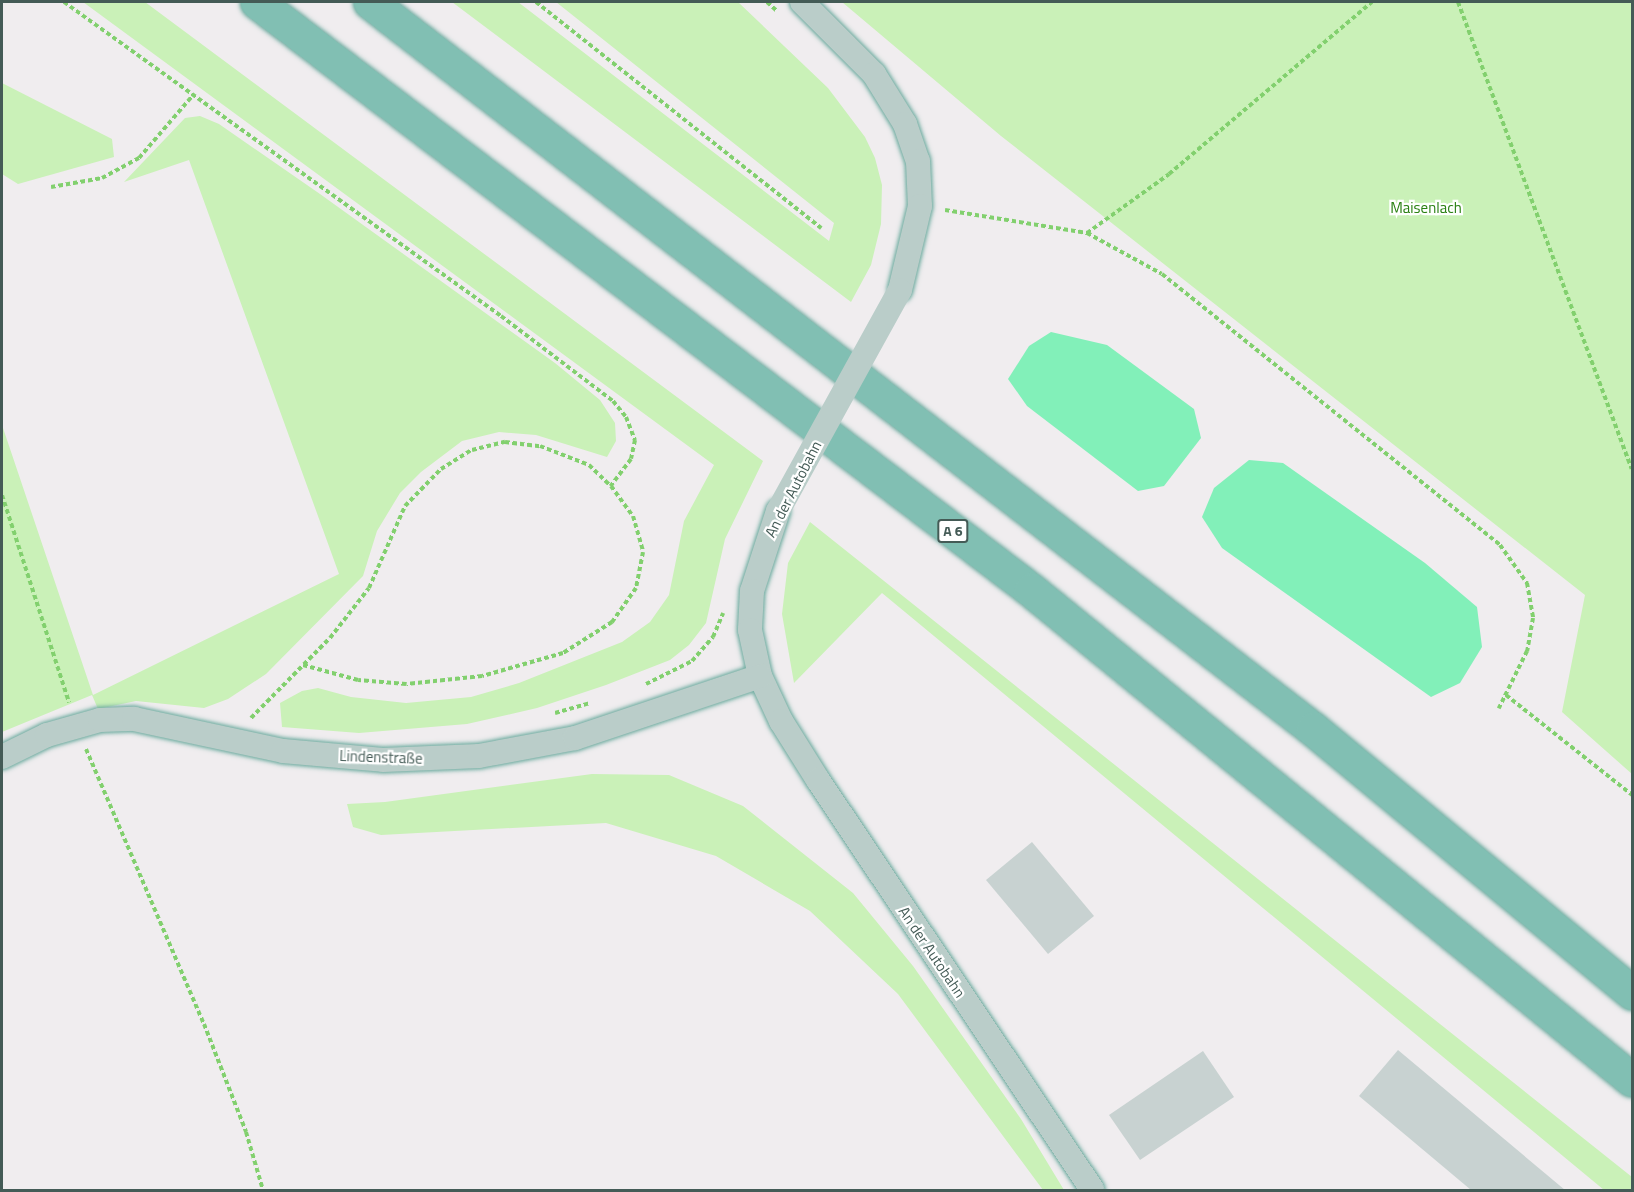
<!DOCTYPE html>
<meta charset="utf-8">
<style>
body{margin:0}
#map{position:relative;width:1634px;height:1192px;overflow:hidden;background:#f0edef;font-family:"Titillium Web",sans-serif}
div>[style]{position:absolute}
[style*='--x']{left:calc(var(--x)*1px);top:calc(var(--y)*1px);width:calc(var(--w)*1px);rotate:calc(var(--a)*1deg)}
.green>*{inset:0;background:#caf1b8}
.water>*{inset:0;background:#82f0b9}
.building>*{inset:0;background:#c8d2d1}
.path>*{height:4px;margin-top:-2px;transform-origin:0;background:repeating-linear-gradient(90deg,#82d06e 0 4.5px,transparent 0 7.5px)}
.roads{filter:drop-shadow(0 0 2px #6dab9f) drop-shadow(0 0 2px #6dab9f)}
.street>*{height:24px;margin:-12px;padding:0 12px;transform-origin:12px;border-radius:12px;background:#bacdc9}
.highway>*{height:33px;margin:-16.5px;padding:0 16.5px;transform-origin:16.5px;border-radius:16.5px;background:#81bfb3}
.street-bridge>*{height:24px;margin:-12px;padding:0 12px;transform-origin:12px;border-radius:12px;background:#bacdc9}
span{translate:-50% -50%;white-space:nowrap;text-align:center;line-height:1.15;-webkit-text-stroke:4.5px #fff;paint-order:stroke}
.shield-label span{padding:2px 4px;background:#fff;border:2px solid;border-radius:4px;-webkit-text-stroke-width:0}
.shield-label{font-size:14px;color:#445b56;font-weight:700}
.park-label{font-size:15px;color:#298012}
.street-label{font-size:15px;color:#445b56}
.frame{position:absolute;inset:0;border:3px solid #445b56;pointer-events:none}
</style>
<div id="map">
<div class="green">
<div style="clip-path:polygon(83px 2px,145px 2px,763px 461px,725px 539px,706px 623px,689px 645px,670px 660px,606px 685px,537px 708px,467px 724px,359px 733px,282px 727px,280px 703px,302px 691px,318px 688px,351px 697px,406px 703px,471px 697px,519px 683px,622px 642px,650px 622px,669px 595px,684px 521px,714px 465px)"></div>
<div style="clip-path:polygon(452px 2px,518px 2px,829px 241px,834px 223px,556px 2px,738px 2px,828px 88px,865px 137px,875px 158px,882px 185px,881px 224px,871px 265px,851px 302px)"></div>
<div style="clip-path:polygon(842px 2px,1632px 2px,1632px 774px,1562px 712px,1585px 595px,1001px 136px)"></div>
<div style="clip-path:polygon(2px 83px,112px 139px,114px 157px,18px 184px,2px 174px)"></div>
<div style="clip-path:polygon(200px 116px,219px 124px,320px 194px,555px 363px,600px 400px,615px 423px,616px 441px,607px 457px,536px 435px,499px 432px,462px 441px,421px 472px,400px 493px,377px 531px,363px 576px,266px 674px,228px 699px,204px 708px,136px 701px,98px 709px,92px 695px,2px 732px,2px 425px,93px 695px,339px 574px,189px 160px,124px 182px,185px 118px)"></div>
<div style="clip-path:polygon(810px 522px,1632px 1177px,1632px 1190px,1604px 1190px,882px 593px,794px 683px,782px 614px,788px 563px)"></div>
<div style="clip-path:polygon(592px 774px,669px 775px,743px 806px,853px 893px,913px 966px,1021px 1119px,1064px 1190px,1043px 1190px,898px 994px,810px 911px,716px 856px,606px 823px,381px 835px,353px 827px,347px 804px,385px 802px)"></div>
</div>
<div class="water">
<div style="clip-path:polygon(1051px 332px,1107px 345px,1194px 409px,1201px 438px,1164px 486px,1138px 491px,1027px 406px,1008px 379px,1029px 346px)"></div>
<div style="clip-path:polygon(1249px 460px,1283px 463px,1425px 563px,1477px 607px,1482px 647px,1460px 683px,1431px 697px,1222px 548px,1202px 517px,1214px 488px)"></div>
</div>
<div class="building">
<div style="clip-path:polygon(1032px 842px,1094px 916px,1048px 954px,986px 880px)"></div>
<div style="clip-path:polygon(1398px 1050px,1565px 1190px,1471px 1190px,1359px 1096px)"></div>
<div style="clip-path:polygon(1203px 1051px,1234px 1097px,1140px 1160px,1109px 1115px)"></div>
</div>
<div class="path">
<div style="--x:64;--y:2;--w:538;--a:35.7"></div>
<div style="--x:501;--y:316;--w:141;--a:37.2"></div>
<div style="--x:613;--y:401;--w:21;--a:51"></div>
<div style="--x:626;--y:417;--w:25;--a:69"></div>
<div style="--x:635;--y:440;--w:19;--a:102"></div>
<div style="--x:631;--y:459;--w:34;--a:127"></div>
<div style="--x:536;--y:2;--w:364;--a:38.4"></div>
<div style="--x:767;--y:2;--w:13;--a:42"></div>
<div style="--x:1458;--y:2;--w:498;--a:69.6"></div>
<div style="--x:51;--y:187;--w:52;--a:-10"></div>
<div style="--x:102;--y:178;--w:42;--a:-28.4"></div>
<div style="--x:139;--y:158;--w:84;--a:-49.3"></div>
<div style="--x:945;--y:210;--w:144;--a:9.2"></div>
<div style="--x:1087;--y:233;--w:101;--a:-35.7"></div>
<div style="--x:1169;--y:174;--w:266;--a:-40.3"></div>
<div style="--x:1087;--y:233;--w:85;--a:28.7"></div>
<div style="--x:1162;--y:274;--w:433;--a:38.7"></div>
<div style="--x:1500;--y:545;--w:47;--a:54.6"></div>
<div style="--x:1527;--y:583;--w:36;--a:80"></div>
<div style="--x:1533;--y:618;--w:34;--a:100"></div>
<div style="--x:1527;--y:651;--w:64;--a:116.2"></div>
<div style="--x:2;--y:495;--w:218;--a:72.1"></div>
<div style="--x:646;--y:684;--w:51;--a:-26.6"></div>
<div style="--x:692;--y:661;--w:32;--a:-49"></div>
<div style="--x:713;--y:637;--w:26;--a:-67"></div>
<div style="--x:1506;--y:695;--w:161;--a:38.4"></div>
<div style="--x:555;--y:713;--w:37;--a:-16"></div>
<div style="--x:251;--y:718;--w:112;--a:-45.4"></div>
<div style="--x:330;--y:638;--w:63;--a:-52"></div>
<div style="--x:369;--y:588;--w:90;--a:-66.3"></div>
<div style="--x:405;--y:506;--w:52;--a:-45.8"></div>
<div style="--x:441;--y:469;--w:36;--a:-32"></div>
<div style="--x:472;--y:450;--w:34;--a:-14"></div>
<div style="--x:505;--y:442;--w:35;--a:7"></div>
<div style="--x:540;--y:446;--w:53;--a:21.2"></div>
<div style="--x:589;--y:465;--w:30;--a:44"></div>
<div style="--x:611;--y:486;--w:37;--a:54"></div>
<div style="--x:633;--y:516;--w:37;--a:74"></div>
<div style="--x:643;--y:552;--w:37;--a:101"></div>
<div style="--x:636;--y:588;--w:42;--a:125.2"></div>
<div style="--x:612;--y:622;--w:58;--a:147.7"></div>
<div style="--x:563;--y:653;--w:84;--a:164.1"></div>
<div style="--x:482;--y:676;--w:76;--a:174"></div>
<div style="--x:406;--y:684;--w:48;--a:-175.2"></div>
<div style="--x:358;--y:680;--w:57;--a:-164.7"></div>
<div style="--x:86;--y:749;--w:299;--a:66.8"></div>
<div style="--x:204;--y:1024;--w:116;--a:68.7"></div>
<div style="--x:246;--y:1132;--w:60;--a:73.7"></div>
</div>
<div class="roads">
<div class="street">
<div style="--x:802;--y:2;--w:102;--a:45"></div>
<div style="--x:874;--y:74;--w:59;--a:58.2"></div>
<div style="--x:905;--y:124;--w:39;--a:71"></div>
<div style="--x:918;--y:161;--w:45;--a:87.5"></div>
<div style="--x:920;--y:206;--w:86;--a:103.4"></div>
<div style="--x:778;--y:511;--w:84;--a:108"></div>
<div style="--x:752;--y:591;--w:39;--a:93"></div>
<div style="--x:750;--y:630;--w:47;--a:77.7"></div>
<div style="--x:760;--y:676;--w:50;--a:65"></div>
<div style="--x:781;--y:721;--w:70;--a:57.9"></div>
<div style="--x:818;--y:780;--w:493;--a:56.2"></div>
<div style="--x:2;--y:757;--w:50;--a:-26.1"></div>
<div style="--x:47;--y:735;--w:55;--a:-15.8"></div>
<div style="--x:100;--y:720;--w:34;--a:-2"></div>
<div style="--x:134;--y:719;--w:152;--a:12.1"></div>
<div style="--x:283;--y:751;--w:100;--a:5.1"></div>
<div style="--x:383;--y:760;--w:96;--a:-2.4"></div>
<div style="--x:479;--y:756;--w:98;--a:-10.6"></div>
<div style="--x:575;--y:738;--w:195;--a:-18.5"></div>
</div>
<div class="highway">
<div style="--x:257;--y:2;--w:972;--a:37.22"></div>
<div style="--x:1031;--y:590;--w:775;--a:39.19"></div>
<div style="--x:370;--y:2;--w:1191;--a:37.63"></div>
<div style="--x:1313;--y:729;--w:414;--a:39.6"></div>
</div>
</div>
<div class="street-bridge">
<div style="--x:778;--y:511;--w:252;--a:-61.1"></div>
</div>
<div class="shield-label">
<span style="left:953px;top:531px">A 6</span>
</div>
<div class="park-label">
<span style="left:1426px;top:208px">Maisenlach</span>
</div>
<div class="street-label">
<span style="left:793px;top:489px;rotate:-63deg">An der Autobahn</span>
<span style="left:381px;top:757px;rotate:2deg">Lindenstraße</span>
<span style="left:932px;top:952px;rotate:56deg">An der Autobahn</span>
</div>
<div class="frame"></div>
</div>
